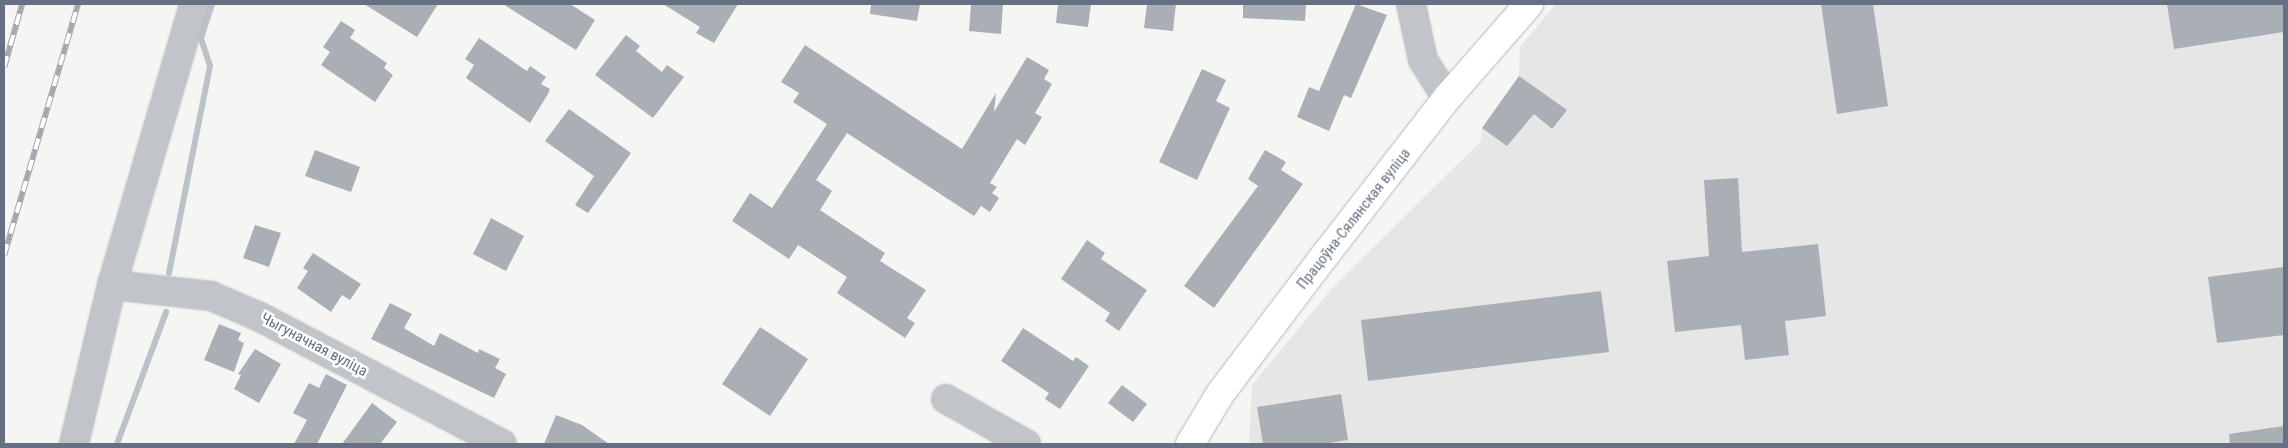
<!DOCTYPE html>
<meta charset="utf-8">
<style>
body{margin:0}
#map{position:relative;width:2288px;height:448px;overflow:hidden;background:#f5f6f3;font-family:"Roboto Condensed",sans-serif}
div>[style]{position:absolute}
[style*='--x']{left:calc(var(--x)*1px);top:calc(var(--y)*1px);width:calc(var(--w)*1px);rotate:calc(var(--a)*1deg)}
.built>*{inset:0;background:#e6e6e6}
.stream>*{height:6px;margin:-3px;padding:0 3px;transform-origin:3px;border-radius:3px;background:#bbc3c9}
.building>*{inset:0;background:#aaafb6}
.roads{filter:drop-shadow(0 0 1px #b5b7bc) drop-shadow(0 0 1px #b5b7bc)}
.minor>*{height:28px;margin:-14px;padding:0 14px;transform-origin:14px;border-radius:14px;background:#c1c4c8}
.major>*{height:28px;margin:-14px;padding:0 14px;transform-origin:14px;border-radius:14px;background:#fff}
.rail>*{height:5.5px;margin-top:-2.75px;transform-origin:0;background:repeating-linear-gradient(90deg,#fff 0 11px,#a3a6ad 0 22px);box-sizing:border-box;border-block:1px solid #a3a6ad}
span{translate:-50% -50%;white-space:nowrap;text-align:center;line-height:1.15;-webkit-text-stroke:5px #fff;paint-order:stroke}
.street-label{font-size:15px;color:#677082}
.frame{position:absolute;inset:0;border:5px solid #677082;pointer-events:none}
</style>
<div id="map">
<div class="built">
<div style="clip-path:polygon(1556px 4px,2284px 4px,2284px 444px,1249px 444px,1252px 385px,1333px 287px,1481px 141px,1482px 128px,1519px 76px,1520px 47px)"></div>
</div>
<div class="stream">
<div style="--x:169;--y:273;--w:211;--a:-78.8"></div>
<div style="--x:210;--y:66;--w:29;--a:-108"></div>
<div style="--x:201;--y:38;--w:36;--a:-72"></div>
<div style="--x:117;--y:444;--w:141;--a:-69.6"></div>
</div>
<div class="building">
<div style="clip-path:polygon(364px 4px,438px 4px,417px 37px)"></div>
<div style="clip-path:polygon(503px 4px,570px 4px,595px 20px,576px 50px)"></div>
<div style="clip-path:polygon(663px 4px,738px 4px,714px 43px,696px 33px,700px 27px)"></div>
<div style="clip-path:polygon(871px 4px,920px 4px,917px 21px,870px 14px)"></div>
<div style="clip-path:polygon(971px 4px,1003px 4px,1001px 34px,969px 31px)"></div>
<div style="clip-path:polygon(1058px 4px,1091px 4px,1088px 27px,1056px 23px)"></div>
<div style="clip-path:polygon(1147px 4px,1176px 4px,1173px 31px,1144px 28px)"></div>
<div style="clip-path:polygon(1243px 4px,1306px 4px,1305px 21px,1243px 18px)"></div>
<div style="clip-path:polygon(1356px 4px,1387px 15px,1351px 98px,1344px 95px,1329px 131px,1297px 117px,1309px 87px,1319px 91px)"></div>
<div style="clip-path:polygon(1821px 4px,1873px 4px,1888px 106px,1837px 114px)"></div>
<div style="clip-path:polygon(2167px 4px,2284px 4px,2284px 32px,2174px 49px)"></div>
<div style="clip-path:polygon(341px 21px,355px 30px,350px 38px,387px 63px,384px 68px,393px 75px,375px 102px,321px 65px,330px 52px,323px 47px)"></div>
<div style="clip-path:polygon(626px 35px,640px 46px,636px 51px,662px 72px,667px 65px,684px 77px,653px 118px,595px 75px)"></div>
<div style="clip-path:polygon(479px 38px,527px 71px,530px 66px,546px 77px,541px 84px,550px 89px,548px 94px,530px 123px,466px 78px,474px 65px,465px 59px)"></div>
<div style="clip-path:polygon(805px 45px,962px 149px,996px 93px,994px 112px,1027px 57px,1049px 70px,1044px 79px,1052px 84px,1035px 113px,1042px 117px,1025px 145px,1017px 139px,990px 183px,997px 187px,992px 193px,999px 198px,990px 212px,981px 206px,974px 216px,847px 133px,816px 180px,832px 191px,820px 210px,885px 253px,880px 261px,926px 290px,907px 318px,915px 323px,905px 338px,837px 293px,847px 277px,798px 245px,789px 259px,732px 221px,750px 193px,772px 208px,827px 124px,793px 102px,799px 93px,781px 82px)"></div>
<div style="clip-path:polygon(1202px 69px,1226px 80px,1216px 101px,1230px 108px,1197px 180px,1159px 162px)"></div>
<div style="clip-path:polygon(1519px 76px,1567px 110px,1552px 129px,1534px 114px,1507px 146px,1482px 128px)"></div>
<div style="clip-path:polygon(569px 109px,631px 153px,588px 213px,575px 205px,594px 176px,545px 141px)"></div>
<div style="clip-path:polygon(315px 150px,360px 167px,351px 192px,305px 176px)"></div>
<div style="clip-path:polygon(1265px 150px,1286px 162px,1281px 170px,1303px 184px,1214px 308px,1184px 286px,1258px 186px,1248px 179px)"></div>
<div style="clip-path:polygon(1738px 178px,1742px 252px,1818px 244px,1826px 316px,1785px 321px,1789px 355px,1745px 360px,1741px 325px,1675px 332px,1667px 261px,1709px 256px,1704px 180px)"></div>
<div style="clip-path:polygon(491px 218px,524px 236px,506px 271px,473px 254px)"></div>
<div style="clip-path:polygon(255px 225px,281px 233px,269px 267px,243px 258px)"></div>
<div style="clip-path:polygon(1087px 240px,1105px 253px,1101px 259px,1147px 290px,1119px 331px,1105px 321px,1110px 313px,1061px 279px)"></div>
<div style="clip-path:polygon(313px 253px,361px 284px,350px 300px,342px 295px,331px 312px,297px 288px,308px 271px,303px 268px)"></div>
<div style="clip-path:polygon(2284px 267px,2284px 335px,2217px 343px,2208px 277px)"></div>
<div style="clip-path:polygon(1601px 291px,1609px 352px,1368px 381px,1361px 320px)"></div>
<div style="clip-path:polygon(390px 303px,412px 314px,404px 328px,434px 346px,440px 333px,478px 353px,479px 349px,500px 359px,495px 368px,506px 374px,494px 398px,371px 339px)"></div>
<div style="clip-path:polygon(219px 324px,241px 333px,238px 340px,244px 343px,234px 372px,204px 360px)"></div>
<div style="clip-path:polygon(760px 327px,808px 359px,770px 416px,722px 384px)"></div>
<div style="clip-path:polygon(1023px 328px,1073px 361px,1076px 357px,1089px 366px,1060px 409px,1045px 399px,1049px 393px,1001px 361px)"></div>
<div style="clip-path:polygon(255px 349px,281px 364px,259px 403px,234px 389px,241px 375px,238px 374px)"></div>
<div style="clip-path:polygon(326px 374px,347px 385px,317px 444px,294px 444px,307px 420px,293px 413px,309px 383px,319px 388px)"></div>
<div style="clip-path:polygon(1122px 385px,1147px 404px,1133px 422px,1108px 403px)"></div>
<div style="clip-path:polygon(1341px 394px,1348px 440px,1322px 444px,1263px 444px,1257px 407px)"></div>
<div style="clip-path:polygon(372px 403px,397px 422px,380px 444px,342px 444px)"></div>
<div style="clip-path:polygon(556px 415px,582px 425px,609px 444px,544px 444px)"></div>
<div style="clip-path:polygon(2284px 426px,2284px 444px,2230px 444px,2229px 434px)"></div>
</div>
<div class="roads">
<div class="minor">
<div style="--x:1411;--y:4;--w:57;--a:77.9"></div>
<div style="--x:1423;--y:60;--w:45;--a:57.7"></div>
<div style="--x:112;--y:285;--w:100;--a:6.3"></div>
<div style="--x:211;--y:296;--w:53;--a:23.2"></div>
<div style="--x:260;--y:317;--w:273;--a:27.7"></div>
<div style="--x:946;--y:399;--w:92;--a:29.4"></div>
<div style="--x:74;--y:444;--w:163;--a:-76.6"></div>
<div style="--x:112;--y:285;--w:293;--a:-73.7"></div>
</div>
<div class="major">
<div style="--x:1190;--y:444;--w:58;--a:-59"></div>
<div style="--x:1220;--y:394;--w:176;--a:-52.9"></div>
<div style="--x:1326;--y:254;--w:197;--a:-52.2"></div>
<div style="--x:1447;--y:98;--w:125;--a:-48.9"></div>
</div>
</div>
<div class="rail">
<div style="--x:4;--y:67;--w:66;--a:-74.1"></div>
<div style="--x:4;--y:255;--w:262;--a:-73.6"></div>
</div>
<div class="street-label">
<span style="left:1354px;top:219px;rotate:-52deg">Працоўна-Сялянская вуліца</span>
<span style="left:314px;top:345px;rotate:28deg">Чыгуначная вуліца</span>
</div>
<div class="frame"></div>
</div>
